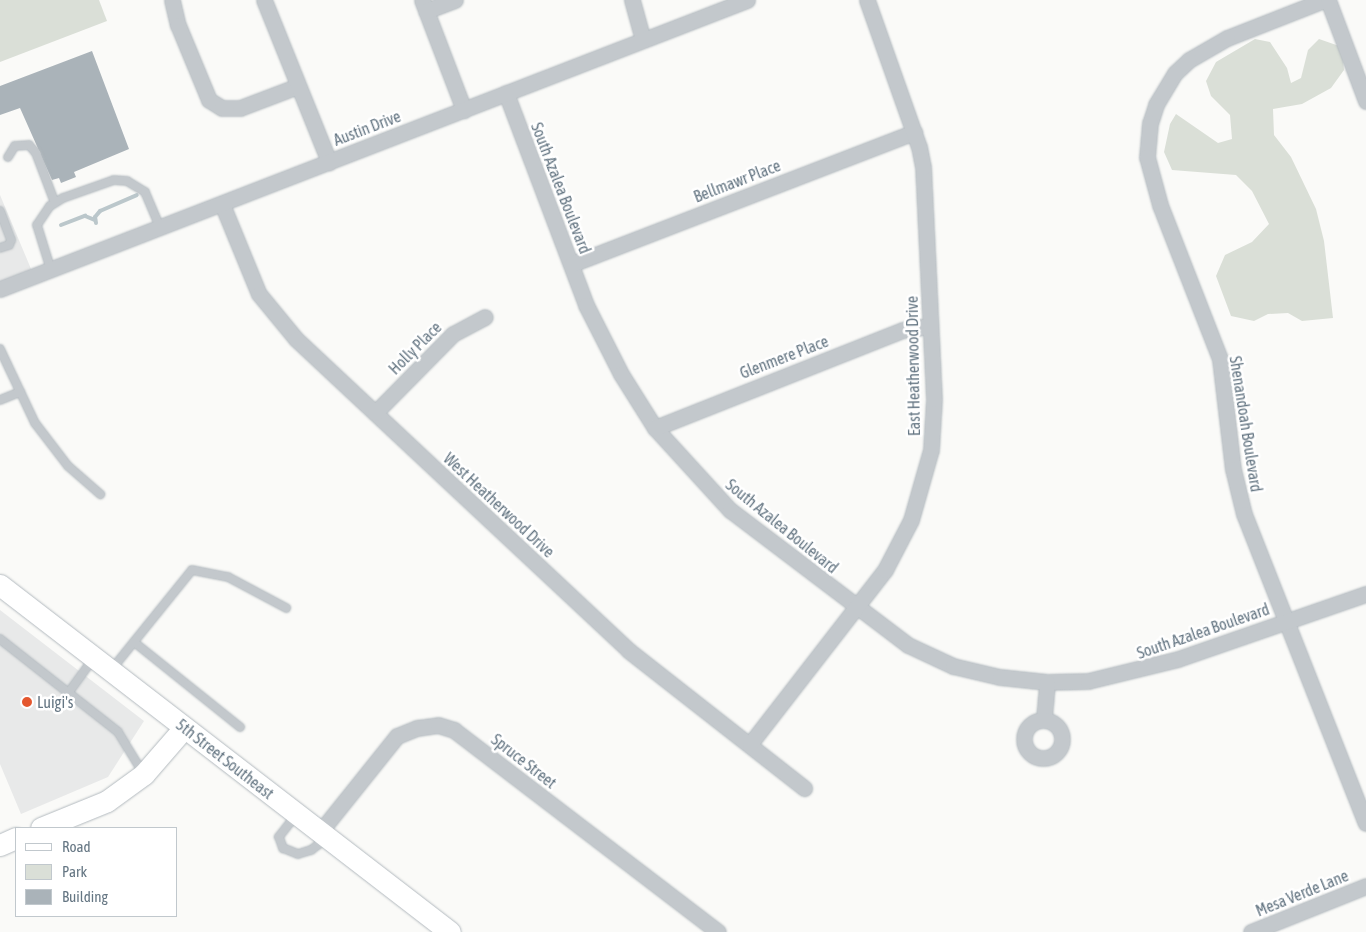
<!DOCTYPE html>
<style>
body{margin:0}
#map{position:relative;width:1366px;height:932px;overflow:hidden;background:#fafaf8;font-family:"Asap Condensed",sans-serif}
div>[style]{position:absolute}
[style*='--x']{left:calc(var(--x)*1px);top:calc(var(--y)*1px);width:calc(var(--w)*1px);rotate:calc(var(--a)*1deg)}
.built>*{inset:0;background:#e8e9e9}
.green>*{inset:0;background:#dadfd7}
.stream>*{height:4px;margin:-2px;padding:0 2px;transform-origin:2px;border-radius:2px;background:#bbc7cb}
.building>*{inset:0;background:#aab3b9}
.roads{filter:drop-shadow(0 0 1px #b3babf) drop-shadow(0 0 1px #b3babf)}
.service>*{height:8px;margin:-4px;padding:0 4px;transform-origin:4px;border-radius:4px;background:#c3c8cc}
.minor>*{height:15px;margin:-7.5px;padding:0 7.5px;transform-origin:7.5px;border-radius:7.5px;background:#c3c8cc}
.minor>.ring{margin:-7.5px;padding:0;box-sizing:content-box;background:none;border:15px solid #c3c8cc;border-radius:50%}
.secondary>*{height:21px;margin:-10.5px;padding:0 10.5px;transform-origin:10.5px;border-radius:10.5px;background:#fff}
.dots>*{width:14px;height:14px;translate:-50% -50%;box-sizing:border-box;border:2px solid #fff;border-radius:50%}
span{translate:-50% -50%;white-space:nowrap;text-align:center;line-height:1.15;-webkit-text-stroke:5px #fff;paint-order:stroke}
.street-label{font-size:16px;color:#657683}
.poi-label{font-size:16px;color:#657683}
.left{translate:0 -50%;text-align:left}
.legend{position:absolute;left:15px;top:827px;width:162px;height:90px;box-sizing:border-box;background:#fff;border:1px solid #c1c8cd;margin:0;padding:6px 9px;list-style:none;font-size:15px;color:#657683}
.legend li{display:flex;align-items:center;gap:10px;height:25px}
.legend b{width:25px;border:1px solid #c1c8cd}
</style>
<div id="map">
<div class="built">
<div style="clip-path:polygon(0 195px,34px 276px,0 289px)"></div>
<div style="clip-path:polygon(0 610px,144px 721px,108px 777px,21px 814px,0 764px)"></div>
</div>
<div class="green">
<div style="clip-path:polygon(0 0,99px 0,107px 21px,0 62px)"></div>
<div style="clip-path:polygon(1255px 39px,1270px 42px,1287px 68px,1291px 83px,1301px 78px,1308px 50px,1319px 39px,1342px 47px,1344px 70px,1331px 88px,1302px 104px,1273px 109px,1274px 135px,1291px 157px,1316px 209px,1324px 241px,1333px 318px,1302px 321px,1288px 313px,1268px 314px,1254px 321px,1231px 316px,1216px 276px,1225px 255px,1252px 242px,1269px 224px,1252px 191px,1236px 175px,1172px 170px,1164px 152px,1170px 124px,1176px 114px,1218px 143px,1232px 139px,1230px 115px,1211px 96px,1206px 81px,1216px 62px)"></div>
</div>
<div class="stream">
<div style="--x:96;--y:223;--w:6;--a:-99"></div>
<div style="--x:95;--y:217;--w:8;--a:-50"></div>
<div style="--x:100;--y:211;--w:40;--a:-23.4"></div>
<div style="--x:61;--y:225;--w:26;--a:-21"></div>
<div style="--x:85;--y:216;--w:11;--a:22"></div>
</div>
<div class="building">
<div style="clip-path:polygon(92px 51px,129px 149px,74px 172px,76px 177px,61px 183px,59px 178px,52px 180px,20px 108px,0 115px,0 86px)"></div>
</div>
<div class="roads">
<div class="service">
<div style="--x:8;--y:157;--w:13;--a:-58"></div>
<div style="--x:15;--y:146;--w:14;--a:-4"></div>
<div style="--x:29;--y:145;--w:11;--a:49"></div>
<div style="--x:36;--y:153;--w:53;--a:69.2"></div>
<div style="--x:0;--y:211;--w:31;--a:69"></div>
<div style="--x:11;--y:240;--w:5;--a:112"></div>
<div style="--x:9;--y:245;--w:9;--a:162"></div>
<div style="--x:51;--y:270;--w:47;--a:-107.3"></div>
<div style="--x:37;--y:225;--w:23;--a:-56"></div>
<div style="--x:50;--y:206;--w:15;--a:-32"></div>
<div style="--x:63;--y:198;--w:54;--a:-19.4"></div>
<div style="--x:114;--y:180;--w:13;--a:4"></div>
<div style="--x:127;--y:181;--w:21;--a:31"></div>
<div style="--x:145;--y:192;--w:39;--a:67"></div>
<div style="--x:0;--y:349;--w:82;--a:64.7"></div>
<div style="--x:35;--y:423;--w:54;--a:52.5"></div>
<div style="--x:68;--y:466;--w:43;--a:41.2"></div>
<div style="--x:0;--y:400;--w:22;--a:-22"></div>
<div style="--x:0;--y:639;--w:150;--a:38.2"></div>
<div style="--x:118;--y:732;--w:48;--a:58.6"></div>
<div style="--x:134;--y:642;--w:136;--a:38.7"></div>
<div style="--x:112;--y:669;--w:127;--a:-51.1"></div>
<div style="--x:192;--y:570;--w:37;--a:11"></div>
<div style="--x:228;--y:577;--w:66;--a:28.1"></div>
<div style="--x:69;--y:692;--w:41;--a:-54"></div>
<div style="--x:296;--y:815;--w:28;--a:128"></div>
<div style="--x:279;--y:837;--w:12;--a:70"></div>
<div style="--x:283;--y:848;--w:16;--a:22"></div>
<div style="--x:298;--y:854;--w:14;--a:-17"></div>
<div style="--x:311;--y:850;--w:19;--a:-36"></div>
</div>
<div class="minor">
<div style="--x:172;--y:0;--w:26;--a:77"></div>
<div style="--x:178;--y:25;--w:81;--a:67.5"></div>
<div style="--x:209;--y:100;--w:15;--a:32"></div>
<div style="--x:222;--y:108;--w:18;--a:0"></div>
<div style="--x:240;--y:108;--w:62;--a:-20.8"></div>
<div style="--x:264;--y:0;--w:175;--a:68.1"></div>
<div style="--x:422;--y:0;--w:118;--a:69.1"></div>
<div style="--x:632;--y:0;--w:41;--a:74.6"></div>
<div style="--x:1324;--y:0;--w:104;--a:158.6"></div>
<div style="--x:1227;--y:38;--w:44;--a:149.9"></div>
<div style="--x:1189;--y:60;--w:19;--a:137"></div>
<div style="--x:1175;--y:73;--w:37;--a:121"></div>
<div style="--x:1156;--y:105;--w:19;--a:108"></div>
<div style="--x:1150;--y:123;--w:34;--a:95"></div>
<div style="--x:1147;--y:157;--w:50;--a:74.8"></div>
<div style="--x:1160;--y:205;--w:165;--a:68.7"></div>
<div style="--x:1220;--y:359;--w:111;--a:83.3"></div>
<div style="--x:1233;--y:469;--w:46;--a:76.3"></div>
<div style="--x:1244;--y:514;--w:332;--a:68.5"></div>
<div style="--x:1328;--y:0;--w:108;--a:69.4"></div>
<div style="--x:426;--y:11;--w:31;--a:-21"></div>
<div style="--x:506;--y:93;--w:227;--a:69.3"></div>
<div style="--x:586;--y:305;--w:77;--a:63.1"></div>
<div style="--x:621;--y:374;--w:64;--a:57.8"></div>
<div style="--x:655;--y:428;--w:111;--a:47.6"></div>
<div style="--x:730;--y:510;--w:223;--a:37.2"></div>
<div style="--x:908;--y:645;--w:50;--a:25"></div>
<div style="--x:953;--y:666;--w:48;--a:13.2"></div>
<div style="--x:1000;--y:677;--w:47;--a:6.1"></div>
<div style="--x:1047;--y:682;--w:41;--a:-1.4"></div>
<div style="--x:1088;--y:681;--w:93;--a:-13.7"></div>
<div style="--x:1178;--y:659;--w:199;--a:-19.1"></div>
<div style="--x:222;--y:204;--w:97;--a:67.7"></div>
<div style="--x:259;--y:294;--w:58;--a:50.6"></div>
<div style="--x:296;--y:339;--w:455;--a:43.1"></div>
<div style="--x:628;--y:650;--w:224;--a:38.1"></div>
<div style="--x:572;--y:264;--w:367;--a:-21.1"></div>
<div style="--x:0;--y:289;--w:801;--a:-21.15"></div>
<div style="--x:375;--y:413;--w:111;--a:-45.4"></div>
<div style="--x:453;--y:334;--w:36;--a:-28"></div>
<div style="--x:655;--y:428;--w:267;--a:-21.6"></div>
<div style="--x:903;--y:330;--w:25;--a:-9"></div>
<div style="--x:1044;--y:718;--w:36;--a:-85"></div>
<div class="ring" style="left:1024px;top:720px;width:23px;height:23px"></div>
<div style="--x:750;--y:744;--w:220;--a:-52.2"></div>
<div style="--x:885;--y:570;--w:56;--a:-62.5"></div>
<div style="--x:911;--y:520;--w:73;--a:-74.1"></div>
<div style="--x:931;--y:450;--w:51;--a:-86.6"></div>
<div style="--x:934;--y:399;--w:232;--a:-92.7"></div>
<div style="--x:923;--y:167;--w:20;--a:-101"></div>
<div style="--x:919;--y:147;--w:156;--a:-109.5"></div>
<div style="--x:320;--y:832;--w:123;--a:-51.3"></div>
<div style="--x:397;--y:736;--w:22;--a:-22"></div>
<div style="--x:417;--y:728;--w:21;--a:-8"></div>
<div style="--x:438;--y:725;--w:17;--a:17"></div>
<div style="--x:454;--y:730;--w:332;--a:37.4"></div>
<div style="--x:1251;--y:932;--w:124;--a:-21.8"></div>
</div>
<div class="secondary">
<div style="--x:0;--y:585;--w:568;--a:37.64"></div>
<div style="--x:41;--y:828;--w:71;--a:-22.2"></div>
<div style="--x:107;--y:801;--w:46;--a:-36.1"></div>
<div style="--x:144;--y:774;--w:61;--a:-49"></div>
<div style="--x:0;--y:845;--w:17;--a:-24"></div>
</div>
</div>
<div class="dots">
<div style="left:27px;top:702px;background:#e4572e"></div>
</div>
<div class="street-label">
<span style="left:367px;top:128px;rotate:-21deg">Austin Drive</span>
<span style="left:737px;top:181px;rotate:-21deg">Bellmawr Place</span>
<span style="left:561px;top:188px;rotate:69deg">South Azalea Boulevard</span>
<span style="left:415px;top:348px;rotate:-45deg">Holly Place</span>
<span style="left:784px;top:357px;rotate:-21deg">Glenmere Place</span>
<span style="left:913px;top:366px;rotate:-91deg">East Heatherwood Drive</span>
<span style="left:1246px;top:424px;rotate:81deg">Shenandoah Boulevard</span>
<span style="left:499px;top:505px;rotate:43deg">West Heatherwood Drive</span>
<span style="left:782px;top:526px;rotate:39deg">South Azalea Boulevard</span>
<span style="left:1203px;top:631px;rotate:-19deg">South Azalea Boulevard</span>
<span style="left:225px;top:759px;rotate:38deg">5th Street Southeast</span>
<span style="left:524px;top:761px;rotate:38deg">Spruce Street</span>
<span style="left:1302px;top:893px;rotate:-22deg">Mesa Verde Lane</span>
</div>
<div class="poi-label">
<span class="left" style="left:37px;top:702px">Luigi's</span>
</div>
<ul class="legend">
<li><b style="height:6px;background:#fff"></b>Road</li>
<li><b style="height:14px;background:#dadfd7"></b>Park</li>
<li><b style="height:14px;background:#aab3b9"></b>Building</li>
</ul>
</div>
